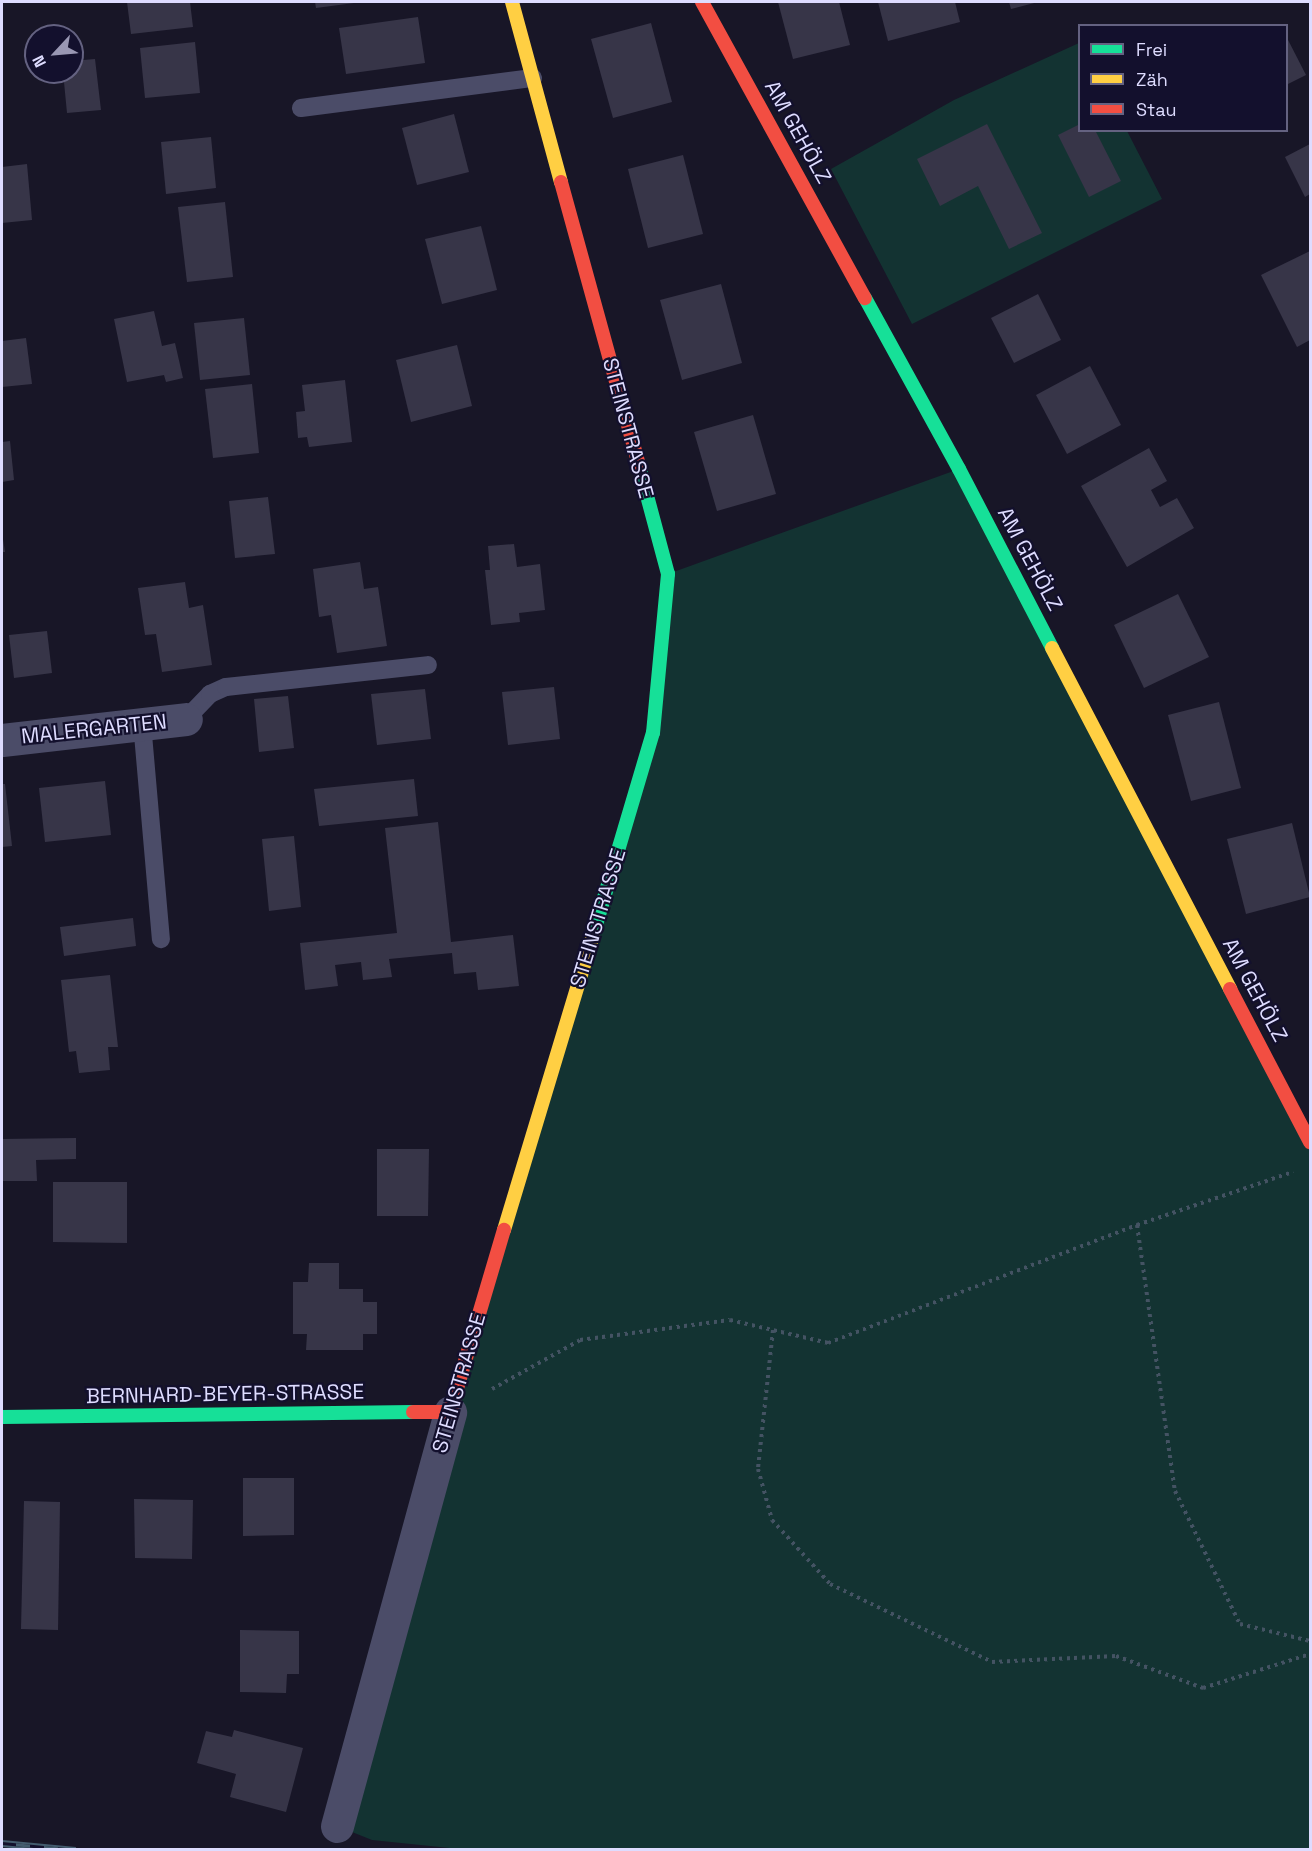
<!DOCTYPE html>
<meta charset="utf-8">
<style>
body{margin:0}
#map{position:relative;width:1312px;height:1851px;overflow:hidden;background:#181627;font-family:"Space Grotesk",sans-serif}
div>[style]{position:absolute}
[style*='--x']{left:calc(var(--x)*1px);top:calc(var(--y)*1px);width:calc(var(--w)*1px);rotate:calc(var(--a)*1deg)}
.green>*{inset:0;background:#133332}
.building>*{inset:0;background:#373548}
.path>*{height:4px;margin-top:-2px;transform-origin:0;background:repeating-linear-gradient(90deg,#445363 0 3px,transparent 0 7.5px)}
.lane>*{height:18px;margin:-9px;padding:0 9px;transform-origin:9px;border-radius:9px;background:#4b4c68}
.street>*{height:33px;margin:-16.5px;padding:0 16.5px;transform-origin:16.5px;border-radius:16.5px;background:#4b4c68}
.fast>*{height:14px;margin:-7px;padding:0 7px;transform-origin:7px;border-radius:7px;background:#16e098}
.slow>*{height:14px;margin:-7px;padding:0 7px;transform-origin:7px;border-radius:7px;background:#ffcf43}
.jam>*{height:14px;margin:-7px;padding:0 7px;transform-origin:7px;border-radius:7px;background:#f24e42}
.rail>*{height:7px;margin-top:-3.5px;transform-origin:0;background:repeating-linear-gradient(90deg,#13102d 0 14px,#445c6f 0 28px);box-sizing:border-box;border-block:2px solid #445c6f}
span{translate:-50% -50%;white-space:nowrap;text-align:center;line-height:1.15;-webkit-text-stroke:4.5px #13102d;paint-order:stroke}
.street-label{font-size:21px;color:#dedcff}
.frame{position:absolute;inset:0;border:3px solid #dedcff;pointer-events:none}
.legend{position:absolute;left:1078px;top:24px;width:210px;height:108px;box-sizing:border-box;background:#13102d;border:2px solid #646281;margin:0;padding:8px 10px;list-style:none;font-size:18px;color:#dedcff}
.legend li{display:flex;align-items:center;gap:12px;height:30px}
.legend b{width:30px;border:2px solid #646281}
.north{position:absolute;left:24px;top:24px;width:60px;height:60px;box-sizing:border-box;background:#13102d;border:2px solid #646281;border-radius:50%;rotate:244deg;font-size:16px;font-weight:700;line-height:24px;text-align:center;color:#dedcff}
.north::after{content:'';display:block;margin:auto;width:21px;height:27px;background:#9997b3;clip-path:polygon(50% 0,100% 100%,50% 72%,0 100%)}
</style>
<div id="map">
<div class="green">
<div style="clip-path:polygon(1079px 43px,1080px 130px,1127px 131px,1162px 199px,912px 324px,831px 169px,954px 100px)"></div>
<div style="clip-path:polygon(959px 469px,1310px 1142px,1310px 1849px,469px 1850px,372px 1840px,337px 1826px,653px 733px,668px 574px)"></div>
</div>
<div class="building">
<div style="clip-path:polygon(127px 2px,190px 2px,193px 27px,131px 34px)"></div>
<div style="clip-path:polygon(315px 2px,354px 2px,354px 3px,316px 8px)"></div>
<div style="clip-path:polygon(778px 2px,839px 2px,850px 45px,793px 59px)"></div>
<div style="clip-path:polygon(878px 2px,955px 2px,960px 22px,888px 41px)"></div>
<div style="clip-path:polygon(1009px 2px,1038px 2px,1011px 9px)"></div>
<div style="clip-path:polygon(418px 17px,425px 63px,346px 74px,339px 28px)"></div>
<div style="clip-path:polygon(651px 23px,672px 102px,613px 118px,591px 39px)"></div>
<div style="clip-path:polygon(1286px 36px,1306px 75px,1286px 85px)"></div>
<div style="clip-path:polygon(195px 42px,200px 93px,145px 98px,140px 48px)"></div>
<div style="clip-path:polygon(95px 59px,101px 110px,67px 113px,63px 72px,72px 72px,72px 61px)"></div>
<div style="clip-path:polygon(454px 114px,469px 172px,417px 185px,402px 128px)"></div>
<div style="clip-path:polygon(987px 124px,1042px 233px,1009px 249px,978px 186px,940px 206px,917px 159px)"></div>
<div style="clip-path:polygon(1080px 124px,1080px 130px,1095px 130px,1121px 181px,1089px 197px,1058px 135px)"></div>
<div style="clip-path:polygon(211px 137px,216px 188px,166px 194px,161px 142px)"></div>
<div style="clip-path:polygon(1310px 144px,1310px 194px,1305px 197px,1285px 157px)"></div>
<div style="clip-path:polygon(683px 155px,703px 234px,648px 248px,628px 169px)"></div>
<div style="clip-path:polygon(27px 164px,32px 220px,2px 223px,2px 167px)"></div>
<div style="clip-path:polygon(225px 202px,233px 277px,187px 282px,178px 207px)"></div>
<div style="clip-path:polygon(481px 226px,497px 290px,442px 304px,425px 239px)"></div>
<div style="clip-path:polygon(1310px 251px,1310px 340px,1297px 347px,1261px 275px)"></div>
<div style="clip-path:polygon(721px 284px,742px 363px,682px 380px,660px 300px)"></div>
<div style="clip-path:polygon(1038px 294px,1061px 340px,1014px 363px,991px 318px)"></div>
<div style="clip-path:polygon(154px 311px,162px 346px,175px 343px,183px 378px,166px 382px,164px 375px,127px 382px,114px 319px)"></div>
<div style="clip-path:polygon(244px 318px,250px 375px,200px 380px,194px 323px)"></div>
<div style="clip-path:polygon(26px 338px,32px 384px,2px 387px,2px 341px)"></div>
<div style="clip-path:polygon(457px 345px,472px 406px,411px 422px,396px 360px)"></div>
<div style="clip-path:polygon(1090px 366px,1121px 425px,1067px 454px,1036px 395px)"></div>
<div style="clip-path:polygon(345px 380px,352px 442px,309px 447px,307px 437px,298px 438px,296px 412px,305px 411px,302px 385px)"></div>
<div style="clip-path:polygon(252px 384px,259px 453px,213px 458px,205px 389px)"></div>
<div style="clip-path:polygon(753px 415px,776px 494px,717px 511px,694px 432px)"></div>
<div style="clip-path:polygon(10px 441px,14px 480px,2px 482px,2px 442px)"></div>
<div style="clip-path:polygon(1149px 448px,1167px 481px,1151px 490px,1160px 507px,1177px 498px,1194px 528px,1127px 567px,1081px 486px)"></div>
<div style="clip-path:polygon(268px 497px,275px 554px,235px 558px,229px 501px)"></div>
<div style="clip-path:polygon(2px 533px,5px 552px,2px 552px)"></div>
<div style="clip-path:polygon(514px 544px,517px 567px,540px 564px,545px 610px,519px 613px,520px 622px,491px 625px,485px 570px,490px 570px,488px 546px)"></div>
<div style="clip-path:polygon(360px 562px,364px 589px,378px 587px,387px 646px,337px 653px,331px 615px,319px 617px,313px 569px)"></div>
<div style="clip-path:polygon(185px 582px,189px 608px,203px 605px,212px 665px,162px 672px,156px 634px,145px 635px,138px 588px)"></div>
<div style="clip-path:polygon(1178px 594px,1209px 657px,1144px 688px,1114px 625px)"></div>
<div style="clip-path:polygon(47px 631px,52px 673px,14px 678px,9px 635px)"></div>
<div style="clip-path:polygon(554px 687px,560px 739px,508px 745px,502px 692px)"></div>
<div style="clip-path:polygon(425px 689px,431px 739px,377px 745px,371px 694px)"></div>
<div style="clip-path:polygon(288px 696px,294px 748px,259px 752px,254px 699px)"></div>
<div style="clip-path:polygon(1219px 702px,1241px 788px,1191px 801px,1168px 715px)"></div>
<div style="clip-path:polygon(414px 779px,418px 816px,319px 826px,314px 789px)"></div>
<div style="clip-path:polygon(105px 781px,111px 835px,45px 842px,39px 788px)"></div>
<div style="clip-path:polygon(2px 784px,5px 784px,12px 846px,2px 847px)"></div>
<div style="clip-path:polygon(438px 822px,451px 942px,513px 935px,519px 986px,478px 990px,476px 972px,454px 974px,452px 953px,389px 959px,392px 977px,363px 980px,361px 962px,335px 965px,338px 986px,305px 990px,300px 943px,397px 933px,385px 828px)"></div>
<div style="clip-path:polygon(1292px 823px,1310px 897px,1246px 914px,1227px 839px)"></div>
<div style="clip-path:polygon(294px 836px,301px 907px,269px 911px,262px 839px)"></div>
<div style="clip-path:polygon(133px 918px,136px 946px,64px 956px,60px 927px)"></div>
<div style="clip-path:polygon(110px 975px,118px 1047px,108px 1047px,110px 1070px,79px 1073px,76px 1051px,69px 1052px,61px 980px)"></div>
<div style="clip-path:polygon(76px 1138px,76px 1159px,36px 1160px,37px 1181px,2px 1181px,2px 1139px)"></div>
<div style="clip-path:polygon(377px 1149px,429px 1149px,428px 1216px,377px 1216px)"></div>
<div style="clip-path:polygon(53px 1182px,127px 1182px,127px 1243px,53px 1242px)"></div>
<div style="clip-path:polygon(309px 1263px,339px 1263px,339px 1289px,363px 1289px,363px 1302px,377px 1302px,377px 1334px,363px 1334px,363px 1350px,306px 1350px,307px 1334px,293px 1334px,293px 1282px,308px 1282px)"></div>
<div style="clip-path:polygon(243px 1478px,294px 1478px,294px 1535px,243px 1536px)"></div>
<div style="clip-path:polygon(134px 1499px,193px 1500px,192px 1559px,135px 1558px)"></div>
<div style="clip-path:polygon(24px 1501px,60px 1502px,58px 1630px,21px 1629px)"></div>
<div style="clip-path:polygon(240px 1630px,299px 1631px,299px 1674px,287px 1674px,286px 1693px,240px 1692px)"></div>
<div style="clip-path:polygon(234px 1730px,303px 1748px,286px 1812px,230px 1797px,236px 1774px,197px 1763px,206px 1731px,232px 1737px)"></div>
</div>
<div class="path">
<div style="--x:1137;--y:1225;--w:269;--a:81.9"></div>
<div style="--x:1175;--y:1491;--w:148;--a:64"></div>
<div style="--x:1240;--y:1624;--w:72;--a:13.7"></div>
<div style="--x:773;--y:1330;--w:140;--a:96.2"></div>
<div style="--x:758;--y:1469;--w:53;--a:74.6"></div>
<div style="--x:772;--y:1520;--w:86;--a:47.8"></div>
<div style="--x:830;--y:1584;--w:180;--a:25.7"></div>
<div style="--x:992;--y:1662;--w:124;--a:-2.8"></div>
<div style="--x:1116;--y:1656;--w:93;--a:20.2"></div>
<div style="--x:1203;--y:1688;--w:112;--a:-17.6"></div>
<div style="--x:492;--y:1389;--w:101;--a:-29.1"></div>
<div style="--x:580;--y:1340;--w:151;--a:-7.6"></div>
<div style="--x:730;--y:1320;--w:101;--a:13.2"></div>
<div style="--x:828;--y:1343;--w:331;--a:-20.9"></div>
<div style="--x:1137;--y:1225;--w:165;--a:-18.8"></div>
</div>
<div class="lane">
<div style="--x:301;--y:108;--w:234;--a:-7.4"></div>
<div style="--x:186;--y:719;--w:35;--a:-46"></div>
<div style="--x:210;--y:694;--w:17;--a:-24"></div>
<div style="--x:226;--y:687;--w:203;--a:-6.2"></div>
<div style="--x:142;--y:723;--w:217;--a:85"></div>
</div>
<div class="street">
<div style="--x:2;--y:740;--w:185;--a:-6.5"></div>
<div style="--x:337;--y:1826;--w:429;--a:-74.7"></div>
</div>
<div class="fast">
<div style="--x:865;--y:298;--w:195;--a:61.2"></div>
<div style="--x:959;--y:469;--w:202;--a:62.5"></div>
<div style="--x:593;--y:935;--w:211;--a:-73.5"></div>
<div style="--x:653;--y:733;--w:160;--a:-84.6"></div>
<div style="--x:668;--y:574;--w:112;--a:-105"></div>
<div style="--x:2;--y:1417;--w:411;--a:-0.7"></div>
</div>
<div class="slow">
<div style="--x:512;--y:2;--w:187;--a:74.8"></div>
<div style="--x:1052;--y:648;--w:385;--a:62.4"></div>
<div style="--x:504;--y:1230;--w:308;--a:-73.2"></div>
</div>
<div class="jam">
<div style="--x:702;--y:2;--w:338;--a:61.2"></div>
<div style="--x:561;--y:182;--w:295;--a:74.6"></div>
<div style="--x:1230;--y:989;--w:173;--a:62.4"></div>
<div style="--x:413;--y:1412;--w:37;--a:0"></div>
<div style="--x:450;--y:1412;--w:190;--a:-73.5"></div>
</div>
<div class="rail">
<div style="--x:2;--y:1843;--w:74;--a:5.4"></div>
</div>
<div class="street-label">
<span style="left:798px;top:132px;rotate:61deg">AM GEHÖLZ</span>
<span style="left:628px;top:428px;rotate:75deg">STEINSTRASSE</span>
<span style="left:1030px;top:559px;rotate:62deg">AM GEHÖLZ</span>
<span style="left:94px;top:729px;rotate:-6deg">MALERGARTEN</span>
<span style="left:598px;top:918px;rotate:-73deg">STEINSTRASSE</span>
<span style="left:1255px;top:990px;rotate:62deg">AM GEHÖLZ</span>
<span style="left:459px;top:1383px;rotate:-74deg">STEINSTRASSE</span>
<span style="left:225px;top:1394px;rotate:-1deg">BERNHARD-BEYER-STRASSE</span>
</div>
<div class="frame"></div>
<ul class="legend">
<li><b style="height:8px;background:#16e098"></b>Frei</li>
<li><b style="height:8px;background:#ffcf43"></b>Zäh</li>
<li><b style="height:8px;background:#f24e42"></b>Stau</li>
</ul>
<div class="north">N</div>
</div>
